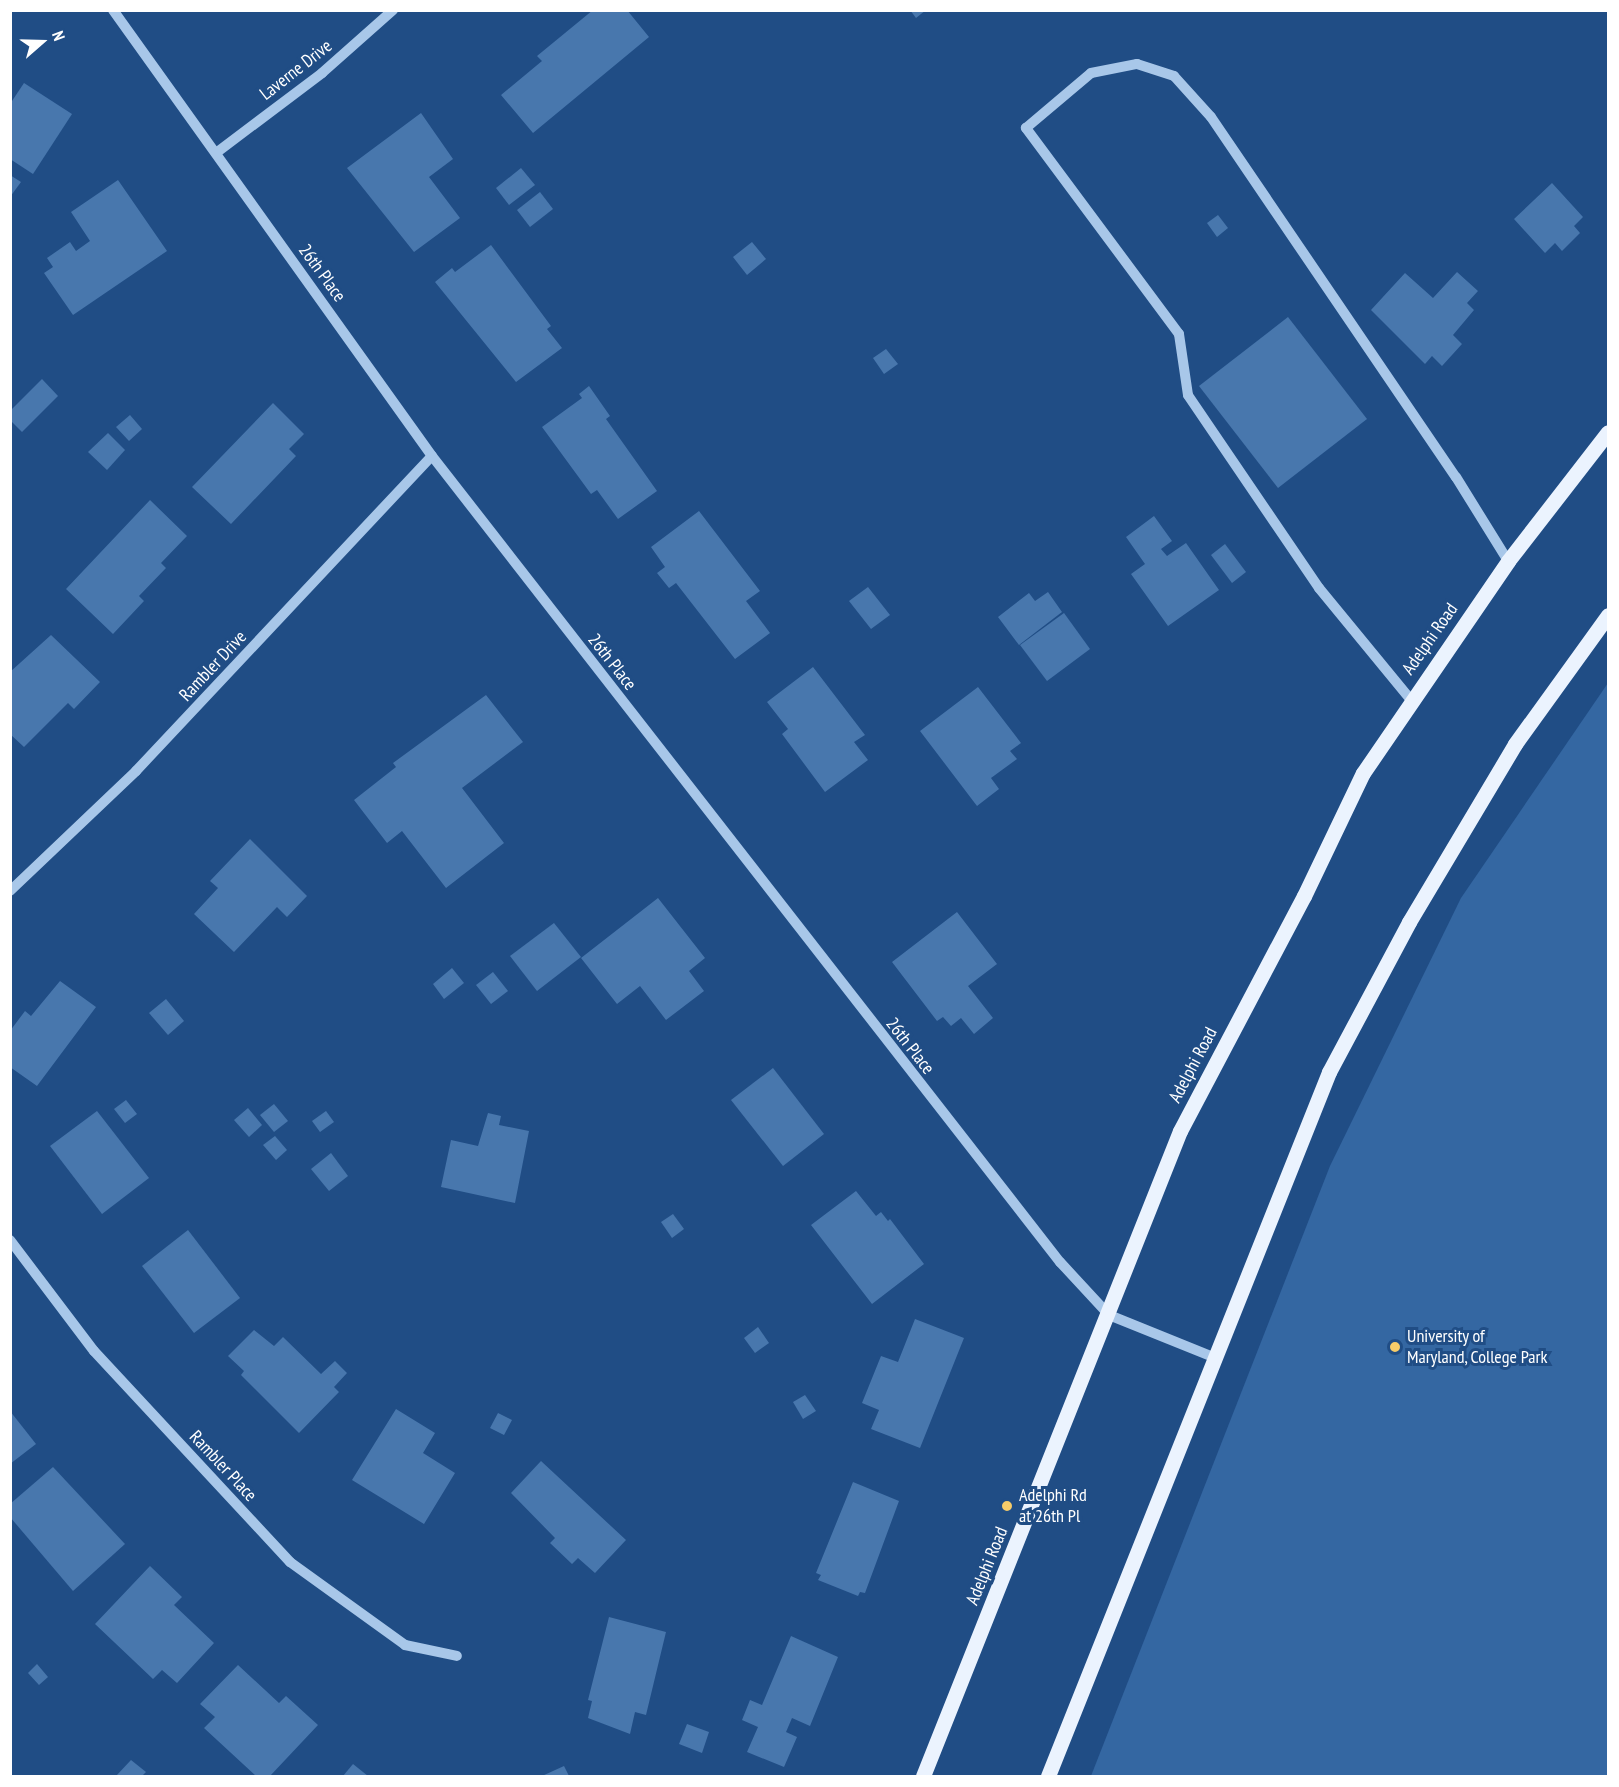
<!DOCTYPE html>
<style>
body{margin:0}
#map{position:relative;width:1619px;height:1787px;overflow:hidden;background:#204d85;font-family:"PT Sans Narrow",sans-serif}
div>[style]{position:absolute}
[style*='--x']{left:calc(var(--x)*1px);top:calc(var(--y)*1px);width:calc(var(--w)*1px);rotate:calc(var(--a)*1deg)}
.green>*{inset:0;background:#3467a2}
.building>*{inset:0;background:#4877ad}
.minor>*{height:10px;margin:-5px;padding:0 5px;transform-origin:5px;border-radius:5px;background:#a8c7e9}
.major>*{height:15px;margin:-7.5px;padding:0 7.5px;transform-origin:7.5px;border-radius:7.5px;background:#ebf3fe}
.dots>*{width:16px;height:16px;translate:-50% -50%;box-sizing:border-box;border:3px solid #204d85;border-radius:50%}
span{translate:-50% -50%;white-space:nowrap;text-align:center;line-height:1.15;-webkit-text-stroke:6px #204d85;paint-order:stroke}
.street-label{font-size:18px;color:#fff}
.poi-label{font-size:18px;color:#fff}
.left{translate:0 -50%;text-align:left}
.frame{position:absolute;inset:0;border:12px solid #fff;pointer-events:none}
.north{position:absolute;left:12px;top:12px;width:60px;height:60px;-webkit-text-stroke:4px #204d85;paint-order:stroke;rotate:70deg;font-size:16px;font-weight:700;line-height:24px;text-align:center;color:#fff}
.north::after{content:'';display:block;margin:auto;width:21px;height:27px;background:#fff;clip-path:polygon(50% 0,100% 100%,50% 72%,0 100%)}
</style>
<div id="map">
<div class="green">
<div style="clip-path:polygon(1608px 683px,1608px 1776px,1091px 1776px,1330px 1166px,1461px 898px)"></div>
</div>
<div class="building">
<div style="clip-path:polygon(593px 10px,627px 10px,649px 37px,533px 133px,501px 95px,542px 61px,537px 56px)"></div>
<div style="clip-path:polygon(910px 10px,926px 10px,916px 18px)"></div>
<div style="clip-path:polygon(24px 83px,72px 114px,33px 174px,10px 159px,10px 104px)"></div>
<div style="clip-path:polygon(421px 113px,453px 159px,429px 177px,460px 218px,414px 252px,347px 168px)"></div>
<div style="clip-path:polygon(521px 168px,535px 185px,509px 205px,496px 188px)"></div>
<div style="clip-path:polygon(10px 175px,21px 182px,10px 197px)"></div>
<div style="clip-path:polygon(118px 180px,167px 251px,73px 315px,44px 273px,53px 267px,47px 258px,70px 242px,76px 251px,90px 241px,71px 212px)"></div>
<div style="clip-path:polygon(1552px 183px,1583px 217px,1574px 226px,1580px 233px,1562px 251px,1555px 243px,1545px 253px,1514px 219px)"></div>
<div style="clip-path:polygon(540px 192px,553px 209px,530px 227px,517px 210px)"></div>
<div style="clip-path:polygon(1218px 215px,1228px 228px,1217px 237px,1207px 223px)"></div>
<div style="clip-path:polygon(752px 242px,766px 259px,747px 275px,733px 257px)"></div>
<div style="clip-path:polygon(491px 245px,551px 326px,547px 329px,562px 348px,516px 382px,435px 282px,452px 268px,455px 272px)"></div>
<div style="clip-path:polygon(1457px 272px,1478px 291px,1467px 303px,1474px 310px,1453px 335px,1462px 344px,1442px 366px,1432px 356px,1425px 364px,1371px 310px,1405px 273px,1433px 298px)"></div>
<div style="clip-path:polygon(1288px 317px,1367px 419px,1278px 488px,1199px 386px)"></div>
<div style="clip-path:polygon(886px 349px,898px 364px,884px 374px,873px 358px)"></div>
<div style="clip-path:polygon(42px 379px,58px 396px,22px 432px,10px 420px,10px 411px)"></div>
<div style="clip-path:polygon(589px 386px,610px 416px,606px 419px,657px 491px,618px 519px,597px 490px,591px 494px,542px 427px,582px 398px,579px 394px)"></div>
<div style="clip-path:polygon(273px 403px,304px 434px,289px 449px,296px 456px,231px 524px,192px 487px)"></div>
<div style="clip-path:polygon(130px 415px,142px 429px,129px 441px,116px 427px)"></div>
<div style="clip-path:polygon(108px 433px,125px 450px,107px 470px,88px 452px)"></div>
<div style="clip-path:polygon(150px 500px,187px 536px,161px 563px,166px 568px,139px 596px,144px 601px,113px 634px,66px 589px)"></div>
<div style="clip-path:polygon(699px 511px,760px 591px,746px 601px,770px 633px,735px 659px,676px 583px,669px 588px,657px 573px,665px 567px,651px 547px)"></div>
<div style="clip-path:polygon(1154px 516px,1172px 541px,1161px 549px,1167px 556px,1186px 543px,1219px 590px,1168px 626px,1131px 574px,1145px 564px,1126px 537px)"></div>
<div style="clip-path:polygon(1225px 544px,1246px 572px,1232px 583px,1211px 555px)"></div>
<div style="clip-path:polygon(868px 587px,890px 615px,871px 629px,849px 601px)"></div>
<div style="clip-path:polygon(1048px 592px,1062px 612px,1019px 645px,998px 617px,1029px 593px,1035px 601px)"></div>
<div style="clip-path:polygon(1064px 613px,1090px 649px,1047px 681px,1020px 645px)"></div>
<div style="clip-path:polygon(51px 635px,100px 682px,74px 709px,68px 703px,24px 747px,10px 734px,10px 672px)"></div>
<div style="clip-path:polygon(813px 667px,865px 735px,854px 742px,868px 760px,825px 792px,782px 734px,788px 729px,767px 702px)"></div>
<div style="clip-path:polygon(978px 687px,1021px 743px,1010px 751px,1017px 759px,991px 778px,999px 789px,977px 806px,920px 731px)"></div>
<div style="clip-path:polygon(486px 695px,523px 742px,462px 788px,504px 843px,446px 888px,402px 831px,387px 843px,354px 800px,396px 767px,393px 763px)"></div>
<div style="clip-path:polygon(250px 839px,307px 896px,287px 917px,277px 907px,234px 952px,194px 914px,218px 888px,210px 881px)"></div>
<div style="clip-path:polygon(658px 898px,705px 958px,689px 971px,704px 991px,666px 1020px,640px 986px,617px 1004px,581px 958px)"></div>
<div style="clip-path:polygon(957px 912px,997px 964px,968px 986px,993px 1018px,974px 1034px,961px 1018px,951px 1026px,943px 1017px,937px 1021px,892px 962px)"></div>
<div style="clip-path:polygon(554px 923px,581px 957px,537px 991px,510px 956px)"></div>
<div style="clip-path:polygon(452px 968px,464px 983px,444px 999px,433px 984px)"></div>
<div style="clip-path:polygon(493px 972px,508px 991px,491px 1004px,476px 985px)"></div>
<div style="clip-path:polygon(60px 981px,96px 1007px,37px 1086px,10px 1067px,10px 1031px,25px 1011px,31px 1016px)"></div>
<div style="clip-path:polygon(166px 999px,184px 1021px,168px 1035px,149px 1013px)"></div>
<div style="clip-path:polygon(773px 1068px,824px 1134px,783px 1166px,731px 1100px)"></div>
<div style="clip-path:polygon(126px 1100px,137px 1114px,125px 1123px,114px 1109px)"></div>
<div style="clip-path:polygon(274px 1104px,288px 1121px,274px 1132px,260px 1115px)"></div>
<div style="clip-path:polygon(248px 1108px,262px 1125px,249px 1137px,234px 1120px)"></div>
<div style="clip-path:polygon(97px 1111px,149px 1178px,102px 1214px,50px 1146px)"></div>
<div style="clip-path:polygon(326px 1111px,334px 1122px,320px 1132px,312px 1121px)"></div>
<div style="clip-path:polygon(488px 1113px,501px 1116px,499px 1125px,529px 1131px,515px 1203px,441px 1187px,451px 1140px,478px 1146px)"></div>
<div style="clip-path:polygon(275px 1136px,287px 1150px,276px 1160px,263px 1145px)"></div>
<div style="clip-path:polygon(331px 1153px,348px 1176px,329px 1191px,311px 1169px)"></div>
<div style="clip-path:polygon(856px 1191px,876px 1216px,881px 1212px,888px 1221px,890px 1219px,924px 1264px,872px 1304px,811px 1225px)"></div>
<div style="clip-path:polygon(673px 1214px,684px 1229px,672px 1238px,661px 1222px)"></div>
<div style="clip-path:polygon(188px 1230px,240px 1298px,194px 1333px,142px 1266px)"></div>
<div style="clip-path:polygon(915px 1319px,964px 1338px,920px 1448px,871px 1429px,879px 1410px,862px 1403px,881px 1356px,898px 1362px)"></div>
<div style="clip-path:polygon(758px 1327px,769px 1343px,755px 1353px,744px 1338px)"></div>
<div style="clip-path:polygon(254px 1330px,274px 1346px,283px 1337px,321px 1374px,335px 1361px,347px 1373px,334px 1387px,339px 1392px,299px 1433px,241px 1375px,244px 1371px,228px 1356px)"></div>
<div style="clip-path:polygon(805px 1395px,816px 1411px,803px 1419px,793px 1402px)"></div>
<div style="clip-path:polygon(396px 1409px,435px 1433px,423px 1453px,455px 1473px,424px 1524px,352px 1480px)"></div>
<div style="clip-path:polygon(10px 1411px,36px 1444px,10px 1464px)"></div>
<div style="clip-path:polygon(498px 1413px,512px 1420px,504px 1435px,490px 1428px)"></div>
<div style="clip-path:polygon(541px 1461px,626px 1540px,595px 1573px,578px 1558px,572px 1564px,550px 1543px,555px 1538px,511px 1493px)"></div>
<div style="clip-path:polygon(53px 1467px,125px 1544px,73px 1591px,10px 1517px,10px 1504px)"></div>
<div style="clip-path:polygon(853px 1482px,899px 1501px,865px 1593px,860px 1592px,858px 1596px,818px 1580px,821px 1575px,816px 1573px)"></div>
<div style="clip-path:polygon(150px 1566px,182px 1597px,174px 1605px,214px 1643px,177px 1683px,162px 1670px,153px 1679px,95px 1624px)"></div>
<div style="clip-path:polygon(609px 1617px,666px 1632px,646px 1715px,635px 1712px,630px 1734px,588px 1718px,592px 1701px,588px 1700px)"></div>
<div style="clip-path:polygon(791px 1636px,838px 1657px,810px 1726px,792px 1718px,786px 1732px,797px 1737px,784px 1767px,747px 1752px,758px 1727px,742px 1720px,750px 1700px,762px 1705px)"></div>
<div style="clip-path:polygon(37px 1664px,48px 1677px,39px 1685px,28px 1673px)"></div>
<div style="clip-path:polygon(238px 1665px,279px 1703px,286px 1696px,318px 1725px,270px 1776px,256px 1776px,204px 1728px,215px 1717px,200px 1704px)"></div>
<div style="clip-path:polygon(687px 1724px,709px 1732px,702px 1753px,679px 1744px)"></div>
<div style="clip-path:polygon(131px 1760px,146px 1772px,142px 1776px,116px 1776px)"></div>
<div style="clip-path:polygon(353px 1764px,368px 1776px,343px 1776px)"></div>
<div style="clip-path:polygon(564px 1766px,569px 1776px,542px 1776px)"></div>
</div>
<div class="minor">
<div style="--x:113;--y:10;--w:548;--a:54.43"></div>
<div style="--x:432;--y:456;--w:1022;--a:52.08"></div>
<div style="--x:1060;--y:1262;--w:72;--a:47.2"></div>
<div style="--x:1109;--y:1315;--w:112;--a:22"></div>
<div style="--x:216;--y:153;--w:133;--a:-37"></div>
<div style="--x:322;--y:73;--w:95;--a:-41.6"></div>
<div style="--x:1411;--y:700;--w:145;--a:-129.4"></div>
<div style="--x:1319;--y:588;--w:233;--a:-124.2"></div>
<div style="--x:1188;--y:395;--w:62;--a:-98.4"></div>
<div style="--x:1179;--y:334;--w:257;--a:-126.6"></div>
<div style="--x:1026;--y:128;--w:85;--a:-40.2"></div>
<div style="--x:1091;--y:73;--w:47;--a:-11.1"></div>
<div style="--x:1137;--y:64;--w:39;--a:18"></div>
<div style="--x:1174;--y:76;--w:55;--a:47.9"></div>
<div style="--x:1211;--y:117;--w:435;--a:55.8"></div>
<div style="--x:1456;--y:477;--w:99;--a:58.2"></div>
<div style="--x:10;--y:891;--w:174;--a:-43.6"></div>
<div style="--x:136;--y:771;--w:432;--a:-46.8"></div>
<div style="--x:10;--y:1240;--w:139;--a:52.9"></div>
<div style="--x:94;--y:1351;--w:288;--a:47.1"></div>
<div style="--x:290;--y:1562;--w:142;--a:35.8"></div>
<div style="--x:405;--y:1645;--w:53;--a:11.9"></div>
</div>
<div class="major">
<div style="--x:923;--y:1776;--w:694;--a:-68.28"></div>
<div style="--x:1180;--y:1131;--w:266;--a:-62.2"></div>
<div style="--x:1304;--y:896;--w:136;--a:-64.4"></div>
<div style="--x:1363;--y:773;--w:257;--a:-55.6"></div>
<div style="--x:1508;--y:561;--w:163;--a:-52.2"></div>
<div style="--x:1048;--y:1776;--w:758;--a:-68.24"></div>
<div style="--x:1329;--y:1072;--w:170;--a:-61.9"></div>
<div style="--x:1409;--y:922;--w:207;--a:-59.2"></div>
<div style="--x:1515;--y:744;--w:159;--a:-54.2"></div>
</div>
<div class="dots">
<div style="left:1395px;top:1347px;background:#f7cc69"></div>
<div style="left:1007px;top:1506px;background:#f7cc69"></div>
</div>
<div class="street-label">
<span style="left:296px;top:70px;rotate:-38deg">Laverne Drive</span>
<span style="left:322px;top:273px;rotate:54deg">26th Place</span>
<span style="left:1430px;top:639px;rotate:-55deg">Adelphi Road</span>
<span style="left:612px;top:662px;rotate:52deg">26th Place</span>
<span style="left:213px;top:666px;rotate:-47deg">Rambler Drive</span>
<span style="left:910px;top:1046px;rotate:52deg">26th Place</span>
<span style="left:1193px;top:1065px;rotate:-62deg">Adelphi Road</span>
<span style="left:223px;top:1466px;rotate:47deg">Rambler Place</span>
<span style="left:987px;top:1566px;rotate:-68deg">Adelphi Road</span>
</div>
<div class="poi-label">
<span class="left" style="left:1407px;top:1347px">University of<br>Maryland, College Park</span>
<span class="left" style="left:1019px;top:1506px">Adelphi Rd<br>at 26th Pl</span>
</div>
<div class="frame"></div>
<div class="north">N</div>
</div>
